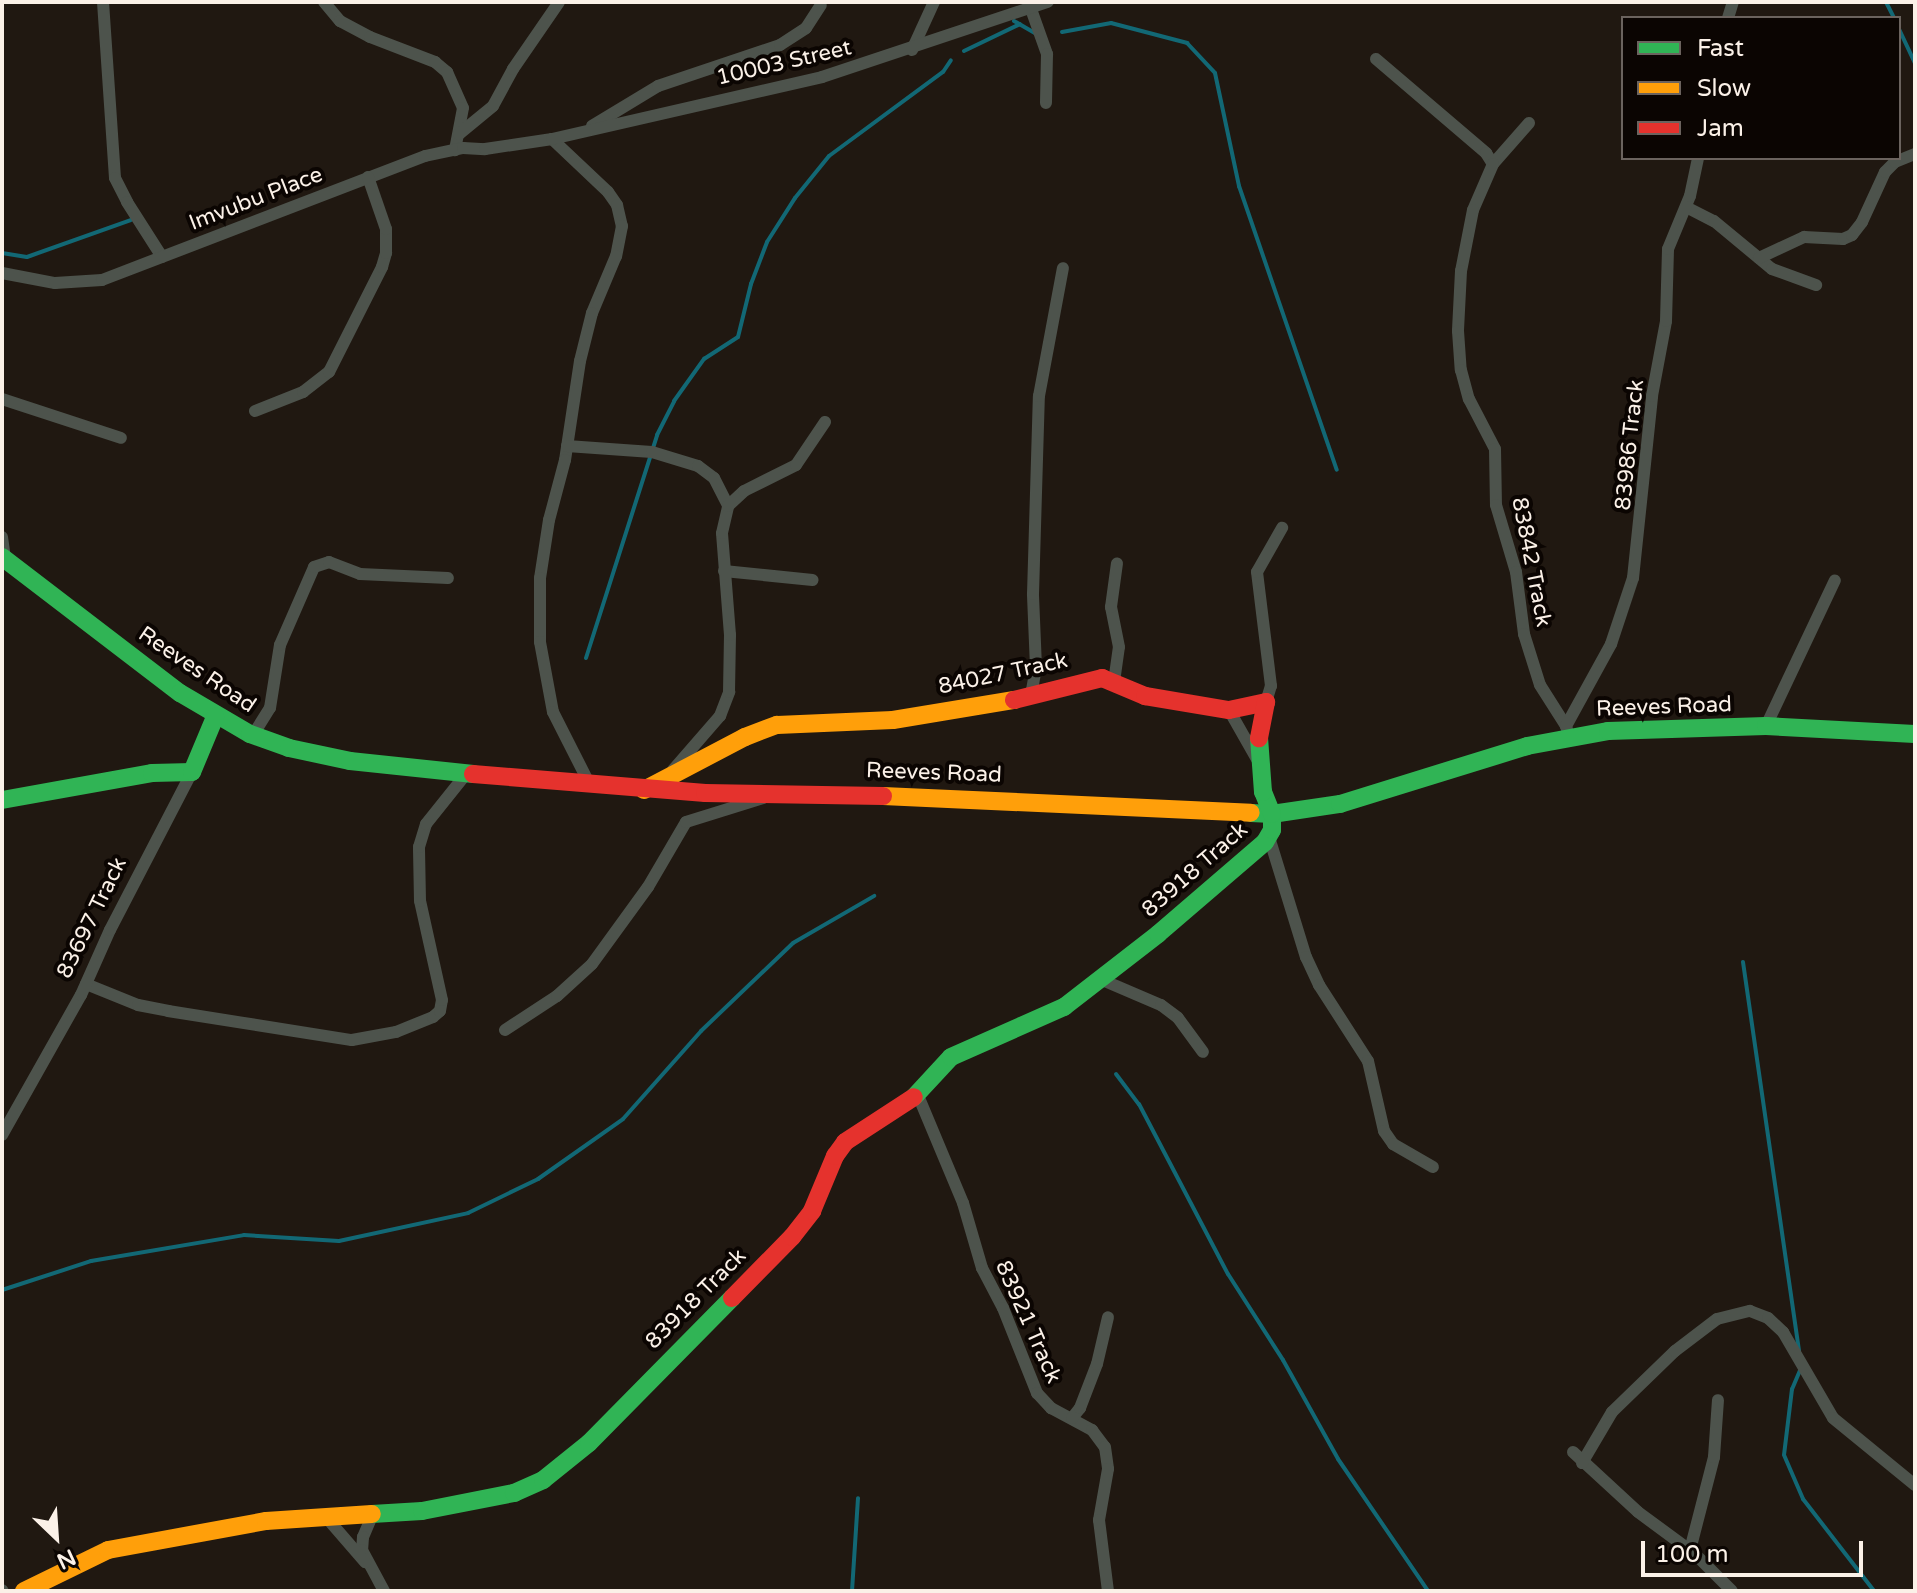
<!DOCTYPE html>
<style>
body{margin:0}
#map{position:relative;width:1917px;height:1593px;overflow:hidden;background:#201811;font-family:"Varela Round",sans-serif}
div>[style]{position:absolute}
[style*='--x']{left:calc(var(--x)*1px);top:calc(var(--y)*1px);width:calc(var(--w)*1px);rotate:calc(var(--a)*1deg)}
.stream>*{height:4px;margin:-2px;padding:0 2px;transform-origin:2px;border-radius:2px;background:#126875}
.street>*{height:12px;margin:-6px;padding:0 6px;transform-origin:6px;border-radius:6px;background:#4d534c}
.fast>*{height:18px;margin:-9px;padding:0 9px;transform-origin:9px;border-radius:9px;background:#30b455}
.slow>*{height:18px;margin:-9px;padding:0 9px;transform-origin:9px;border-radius:9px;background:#ff9f0a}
.jam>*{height:18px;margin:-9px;padding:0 9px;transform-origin:9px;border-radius:9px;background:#e5322d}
span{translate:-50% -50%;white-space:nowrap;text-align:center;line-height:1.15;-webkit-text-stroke:8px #0b0502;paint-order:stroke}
.street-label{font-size:22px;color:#fbf1e8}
.frame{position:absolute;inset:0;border:4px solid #fbf1e8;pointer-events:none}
.legend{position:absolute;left:1621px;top:16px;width:280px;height:144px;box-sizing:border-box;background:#0b0502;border:2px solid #6b635e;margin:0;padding:10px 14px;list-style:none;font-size:24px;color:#fbf1e8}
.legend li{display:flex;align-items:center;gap:16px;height:40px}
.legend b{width:40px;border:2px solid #6b635e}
.north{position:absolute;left:16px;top:1497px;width:80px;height:80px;-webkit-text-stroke:6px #0b0502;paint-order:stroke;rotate:155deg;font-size:22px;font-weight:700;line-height:32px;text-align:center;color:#fbf1e8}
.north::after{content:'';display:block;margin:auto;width:28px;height:36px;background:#fbf1e8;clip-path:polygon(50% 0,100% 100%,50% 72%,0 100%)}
.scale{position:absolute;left:1641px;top:1541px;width:222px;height:36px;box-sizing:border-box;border:4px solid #fbf1e8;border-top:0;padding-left:10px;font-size:24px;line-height:28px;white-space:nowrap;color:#fbf1e8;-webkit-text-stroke:6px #0b0502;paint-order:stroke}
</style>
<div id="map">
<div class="stream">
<div style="--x:1886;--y:2;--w:18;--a:63"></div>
<div style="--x:1014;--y:21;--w:24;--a:30"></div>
<div style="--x:1899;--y:29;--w:38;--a:65"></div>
<div style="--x:1062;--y:32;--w:50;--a:-10.4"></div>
<div style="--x:1111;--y:23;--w:79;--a:14.7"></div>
<div style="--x:1187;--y:43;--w:41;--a:47"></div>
<div style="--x:1215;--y:73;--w:116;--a:78"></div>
<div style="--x:1239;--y:186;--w:300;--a:71"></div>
<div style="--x:964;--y:51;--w:62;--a:-25.7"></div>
<div style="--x:2;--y:253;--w:25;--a:9"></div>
<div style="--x:27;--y:257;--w:110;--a:-19.6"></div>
<div style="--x:586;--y:658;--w:234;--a:-72.3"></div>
<div style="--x:657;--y:435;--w:38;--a:-63"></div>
<div style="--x:674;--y:401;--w:52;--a:-54.5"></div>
<div style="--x:704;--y:359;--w:40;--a:-32.9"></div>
<div style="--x:738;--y:337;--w:55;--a:-76.2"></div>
<div style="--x:751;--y:284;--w:45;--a:-69.1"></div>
<div style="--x:767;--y:242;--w:52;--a:-57.5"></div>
<div style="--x:795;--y:198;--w:54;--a:-51"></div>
<div style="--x:829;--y:156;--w:142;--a:-36.4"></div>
<div style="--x:943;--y:72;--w:14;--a:-56"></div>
<div style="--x:1743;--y:962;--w:393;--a:81.8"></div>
<div style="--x:1116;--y:1074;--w:38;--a:53"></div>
<div style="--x:1139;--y:1104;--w:192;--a:62.4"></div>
<div style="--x:1228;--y:1274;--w:102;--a:57.4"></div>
<div style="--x:1283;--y:1360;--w:113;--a:60.9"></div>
<div style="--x:1338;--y:1459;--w:160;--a:55.7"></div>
<div style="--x:2;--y:1290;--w:94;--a:-18"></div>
<div style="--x:91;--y:1261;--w:155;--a:-9.6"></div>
<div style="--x:244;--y:1235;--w:95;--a:3.6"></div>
<div style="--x:339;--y:1241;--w:132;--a:-12.2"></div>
<div style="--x:468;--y:1213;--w:78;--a:-25.9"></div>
<div style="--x:538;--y:1179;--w:104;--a:-35.2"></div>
<div style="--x:623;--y:1119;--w:118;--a:-48.4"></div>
<div style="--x:701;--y:1031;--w:127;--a:-43.7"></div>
<div style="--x:793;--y:943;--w:94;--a:-30.1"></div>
<div style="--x:1801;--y:1368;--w:23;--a:113"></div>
<div style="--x:1792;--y:1389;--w:66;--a:96.9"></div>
<div style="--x:1784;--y:1455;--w:48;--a:66.6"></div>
<div style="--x:1803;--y:1499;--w:116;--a:52.3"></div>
<div style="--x:852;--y:1591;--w:93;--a:-86.3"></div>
</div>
<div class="street">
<div style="--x:103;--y:2;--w:176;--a:86.1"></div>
<div style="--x:115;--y:178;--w:27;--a:63"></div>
<div style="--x:127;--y:202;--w:65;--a:57.5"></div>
<div style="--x:324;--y:2;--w:25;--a:50"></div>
<div style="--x:340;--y:21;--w:34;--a:28"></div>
<div style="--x:370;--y:37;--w:70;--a:21"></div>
<div style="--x:435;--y:62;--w:16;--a:40"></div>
<div style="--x:447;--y:72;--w:39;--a:66"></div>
<div style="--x:463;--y:108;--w:43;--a:100.8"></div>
<div style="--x:1031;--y:9;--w:48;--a:70.4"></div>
<div style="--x:1047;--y:54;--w:49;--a:91.2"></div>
<div style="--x:1728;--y:18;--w:17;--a:-73"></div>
<div style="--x:912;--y:50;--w:53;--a:-65.4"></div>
<div style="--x:1376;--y:59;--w:145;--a:40.5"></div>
<div style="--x:1486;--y:153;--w:13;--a:58"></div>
<div style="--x:1529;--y:123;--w:55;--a:131.3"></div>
<div style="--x:1493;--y:164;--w:50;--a:113.5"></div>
<div style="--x:1473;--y:210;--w:62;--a:101.1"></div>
<div style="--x:1461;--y:271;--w:60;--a:92.9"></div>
<div style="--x:1458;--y:331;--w:39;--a:86"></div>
<div style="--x:1461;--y:370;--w:30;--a:75"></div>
<div style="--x:1469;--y:399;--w:56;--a:62.5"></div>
<div style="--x:1495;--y:449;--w:56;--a:89"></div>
<div style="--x:1496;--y:505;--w:70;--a:73.4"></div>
<div style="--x:1516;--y:572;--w:63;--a:82.6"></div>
<div style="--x:1524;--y:634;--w:53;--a:72.6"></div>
<div style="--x:1540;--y:685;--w:49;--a:57.6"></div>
<div style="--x:1566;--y:726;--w:11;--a:75"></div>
<div style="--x:592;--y:126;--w:77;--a:-31.2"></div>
<div style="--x:658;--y:86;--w:129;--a:-18.6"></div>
<div style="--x:780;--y:45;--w:31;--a:-33"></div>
<div style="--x:806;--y:28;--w:27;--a:-57"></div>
<div style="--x:459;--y:134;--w:44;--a:-39.5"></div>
<div style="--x:493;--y:106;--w:42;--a:-61.6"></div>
<div style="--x:513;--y:69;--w:81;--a:-55.5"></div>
<div style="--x:552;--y:139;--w:77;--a:43.4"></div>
<div style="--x:608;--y:192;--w:16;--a:55"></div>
<div style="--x:617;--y:205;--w:22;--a:77"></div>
<div style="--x:622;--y:226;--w:31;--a:101"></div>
<div style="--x:616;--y:256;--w:62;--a:112.8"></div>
<div style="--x:592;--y:313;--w:49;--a:104"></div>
<div style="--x:580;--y:361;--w:100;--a:98.6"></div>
<div style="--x:565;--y:460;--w:62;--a:104.9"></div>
<div style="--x:549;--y:520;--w:59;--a:98.8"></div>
<div style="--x:540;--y:578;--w:64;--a:90"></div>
<div style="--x:540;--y:642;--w:71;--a:79.5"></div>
<div style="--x:553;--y:712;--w:82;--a:63.1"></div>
<div style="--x:1686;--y:207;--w:31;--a:27"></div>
<div style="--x:1714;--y:221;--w:75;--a:39.6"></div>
<div style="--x:1772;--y:269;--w:47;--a:20"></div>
<div style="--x:1759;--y:258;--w:50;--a:-25"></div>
<div style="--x:1804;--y:237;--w:39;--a:3"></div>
<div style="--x:1843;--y:239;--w:10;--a:-24"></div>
<div style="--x:1852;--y:235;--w:16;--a:-52"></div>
<div style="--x:1862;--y:222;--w:55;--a:-65.3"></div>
<div style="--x:1885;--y:172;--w:14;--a:-45"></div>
<div style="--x:1895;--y:162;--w:22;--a:-22"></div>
<div style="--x:2;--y:273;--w:54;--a:10.7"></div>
<div style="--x:55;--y:283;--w:47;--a:-3.7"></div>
<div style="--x:102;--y:280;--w:346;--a:-21"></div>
<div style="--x:425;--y:156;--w:39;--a:-12"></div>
<div style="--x:463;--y:148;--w:22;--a:3"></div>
<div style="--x:485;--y:149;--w:68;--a:-8.5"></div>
<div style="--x:552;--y:139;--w:277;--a:-12.9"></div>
<div style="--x:822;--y:77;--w:238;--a:-18.4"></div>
<div style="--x:2;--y:399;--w:125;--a:18.1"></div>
<div style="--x:255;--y:411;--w:52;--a:-21.6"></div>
<div style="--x:303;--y:392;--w:33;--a:-38"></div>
<div style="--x:329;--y:372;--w:118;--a:-63.2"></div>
<div style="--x:382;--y:267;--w:15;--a:-74"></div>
<div style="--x:386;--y:253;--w:24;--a:-90"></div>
<div style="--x:386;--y:229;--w:55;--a:-109.1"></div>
<div style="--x:567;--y:446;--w:85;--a:4"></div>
<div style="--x:652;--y:452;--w:48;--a:16.9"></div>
<div style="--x:698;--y:466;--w:20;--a:37"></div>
<div style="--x:714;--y:478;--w:31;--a:63"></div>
<div style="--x:2;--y:537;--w:22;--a:82"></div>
<div style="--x:724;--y:571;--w:89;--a:5.8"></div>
<div style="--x:1114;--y:682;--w:35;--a:-82"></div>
<div style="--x:1119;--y:647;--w:41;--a:-101.3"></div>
<div style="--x:1111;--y:607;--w:44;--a:-82.2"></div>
<div style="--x:1026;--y:698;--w:10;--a:-53"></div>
<div style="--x:1032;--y:690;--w:23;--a:-80"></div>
<div style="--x:1036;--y:667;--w:73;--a:-92.4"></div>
<div style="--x:1033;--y:594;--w:198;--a:-88.3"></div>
<div style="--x:1039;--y:396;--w:130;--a:-79.4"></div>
<div style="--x:1266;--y:702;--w:17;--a:-73"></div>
<div style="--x:1271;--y:686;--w:115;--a:-97"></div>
<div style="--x:1257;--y:572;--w:51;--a:-60.4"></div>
<div style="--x:1229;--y:710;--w:59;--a:60.4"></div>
<div style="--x:1566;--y:726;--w:94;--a:-61.2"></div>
<div style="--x:1611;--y:644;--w:70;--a:-71.6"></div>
<div style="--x:1633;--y:578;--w:183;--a:-84"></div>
<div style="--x:1652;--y:396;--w:76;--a:-79.4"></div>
<div style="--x:1666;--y:321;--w:72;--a:-88.4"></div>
<div style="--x:1668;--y:249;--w:57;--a:-67.5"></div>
<div style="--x:1690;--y:196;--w:39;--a:-78"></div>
<div style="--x:1766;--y:726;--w:161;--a:-64.7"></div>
<div style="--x:253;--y:735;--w:32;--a:-58"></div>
<div style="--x:270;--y:708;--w:64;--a:-81"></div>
<div style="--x:280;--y:645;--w:85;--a:-66.4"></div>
<div style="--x:314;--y:567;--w:16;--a:-18"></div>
<div style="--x:329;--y:562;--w:33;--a:21"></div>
<div style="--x:360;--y:574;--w:88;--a:2.6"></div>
<div style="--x:673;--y:770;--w:72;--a:-49"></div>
<div style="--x:720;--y:716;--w:26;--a:-69"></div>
<div style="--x:729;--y:692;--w:57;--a:-89"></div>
<div style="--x:730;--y:635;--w:102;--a:-94.5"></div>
<div style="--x:722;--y:533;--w:28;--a:-77"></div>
<div style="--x:728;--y:506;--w:22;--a:-43"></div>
<div style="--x:744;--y:491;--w:58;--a:-26.6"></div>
<div style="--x:796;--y:465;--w:52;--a:-56"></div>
<div style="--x:1269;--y:837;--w:126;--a:72.9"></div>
<div style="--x:1306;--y:957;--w:31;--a:65"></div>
<div style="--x:1319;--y:985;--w:90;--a:57.2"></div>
<div style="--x:1368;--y:1061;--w:72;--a:77.1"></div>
<div style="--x:1384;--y:1131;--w:16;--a:55"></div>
<div style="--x:1393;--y:1144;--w:46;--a:29.9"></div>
<div style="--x:1100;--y:979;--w:66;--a:23.1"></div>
<div style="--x:1161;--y:1005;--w:21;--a:37"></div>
<div style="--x:1178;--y:1018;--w:42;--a:53.7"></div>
<div style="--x:86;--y:984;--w:56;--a:22"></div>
<div style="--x:138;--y:1005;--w:31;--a:11"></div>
<div style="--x:168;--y:1011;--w:186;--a:9"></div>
<div style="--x:352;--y:1040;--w:45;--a:-10.3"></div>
<div style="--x:396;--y:1032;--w:40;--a:-22"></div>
<div style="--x:433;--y:1017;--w:9;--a:-41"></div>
<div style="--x:440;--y:1011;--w:11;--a:-80"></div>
<div style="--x:442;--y:1000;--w:101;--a:-102.5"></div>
<div style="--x:420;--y:901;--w:54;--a:-91.1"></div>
<div style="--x:419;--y:847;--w:24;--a:-73"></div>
<div style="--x:426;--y:824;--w:64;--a:-51.3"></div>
<div style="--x:505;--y:1030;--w:62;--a:-33.2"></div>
<div style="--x:557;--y:996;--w:47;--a:-42.4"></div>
<div style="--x:592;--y:964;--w:95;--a:-54"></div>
<div style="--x:648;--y:887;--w:75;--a:-59.7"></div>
<div style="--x:686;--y:822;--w:81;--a:-17.3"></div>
<div style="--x:917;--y:1093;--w:119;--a:67.3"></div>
<div style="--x:963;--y:1203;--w:68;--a:73.7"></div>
<div style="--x:982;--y:1268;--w:45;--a:62.3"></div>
<div style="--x:1003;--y:1308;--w:92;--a:68.2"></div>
<div style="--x:1037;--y:1393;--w:21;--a:47"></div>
<div style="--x:1051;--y:1408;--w:47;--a:28.2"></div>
<div style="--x:1092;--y:1430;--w:21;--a:53"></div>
<div style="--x:1105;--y:1447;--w:22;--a:82"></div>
<div style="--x:1108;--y:1469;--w:52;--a:100"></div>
<div style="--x:1099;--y:1520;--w:72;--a:82.8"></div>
<div style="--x:2;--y:1135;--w:161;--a:-60.6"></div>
<div style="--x:81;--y:995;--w:71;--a:-66"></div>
<div style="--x:110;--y:930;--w:178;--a:-62.6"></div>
<div style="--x:1072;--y:1418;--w:13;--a:-51"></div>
<div style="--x:1080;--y:1408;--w:47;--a:-68.9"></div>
<div style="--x:1097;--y:1364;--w:48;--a:-76.8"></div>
<div style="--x:1573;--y:1452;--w:88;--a:42.7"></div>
<div style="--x:1638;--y:1512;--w:71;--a:36.4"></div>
<div style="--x:1695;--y:1554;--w:52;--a:45"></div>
<div style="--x:1582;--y:1463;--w:59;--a:-59.5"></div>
<div style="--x:1612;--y:1412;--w:88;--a:-44.1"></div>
<div style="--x:1675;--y:1351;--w:53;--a:-37.3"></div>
<div style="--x:1717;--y:1319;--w:34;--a:-14"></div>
<div style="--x:1750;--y:1311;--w:19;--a:21"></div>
<div style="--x:1768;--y:1318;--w:21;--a:43"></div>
<div style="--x:1783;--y:1332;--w:99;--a:59.8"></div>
<div style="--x:1833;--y:1418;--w:106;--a:39.3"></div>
<div style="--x:372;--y:1516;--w:23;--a:113"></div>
<div style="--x:363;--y:1537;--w:13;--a:94"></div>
<div style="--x:362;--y:1550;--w:47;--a:61.8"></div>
<div style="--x:326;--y:1517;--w:60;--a:49.1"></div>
<div style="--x:1690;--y:1550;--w:96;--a:-75.5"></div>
<div style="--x:1714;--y:1457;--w:57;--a:-86"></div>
<div style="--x:2;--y:1590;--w:1;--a:45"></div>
</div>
<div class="fast">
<div style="--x:2;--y:557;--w:224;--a:37.4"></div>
<div style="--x:180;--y:693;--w:81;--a:30.4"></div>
<div style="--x:250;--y:734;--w:41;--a:19.7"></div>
<div style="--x:289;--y:748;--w:62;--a:12"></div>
<div style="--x:350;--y:761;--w:124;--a:6"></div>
<div style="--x:2;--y:800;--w:152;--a:-10.2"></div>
<div style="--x:152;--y:773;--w:40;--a:-1.4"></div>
<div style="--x:192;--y:772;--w:60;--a:-67.3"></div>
<div style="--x:1251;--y:813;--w:21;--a:3"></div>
<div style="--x:1272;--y:814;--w:69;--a:-8.4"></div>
<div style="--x:1340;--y:804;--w:196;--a:-17.2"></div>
<div style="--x:1527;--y:746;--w:82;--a:-10.5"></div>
<div style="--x:1608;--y:731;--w:158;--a:-1.8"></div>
<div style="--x:1766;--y:726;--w:149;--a:3.1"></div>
<div style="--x:914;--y:1097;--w:54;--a:-47.2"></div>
<div style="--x:951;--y:1057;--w:124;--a:-23.9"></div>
<div style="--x:1064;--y:1007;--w:119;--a:-37.8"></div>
<div style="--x:1158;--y:934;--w:141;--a:-40.7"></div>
<div style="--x:1265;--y:842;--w:14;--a:-60"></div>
<div style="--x:1272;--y:830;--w:16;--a:-90"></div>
<div style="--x:1272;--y:814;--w:24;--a:-112"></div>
<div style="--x:1263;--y:792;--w:54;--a:-94.2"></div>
<div style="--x:372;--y:1514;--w:50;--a:-3.4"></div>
<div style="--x:422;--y:1511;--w:94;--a:-11.1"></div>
<div style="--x:514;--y:1493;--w:32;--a:-24"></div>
<div style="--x:543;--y:1480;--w:59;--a:-38.8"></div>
<div style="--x:589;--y:1443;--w:204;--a:-45.4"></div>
</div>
<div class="slow">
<div style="--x:644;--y:790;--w:114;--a:-27.7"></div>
<div style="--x:745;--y:737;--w:34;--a:-21"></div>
<div style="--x:777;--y:725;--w:116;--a:-2.5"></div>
<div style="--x:893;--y:720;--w:123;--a:-9.4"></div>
<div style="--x:883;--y:796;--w:368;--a:2.6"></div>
<div style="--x:24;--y:1591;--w:93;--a:-26"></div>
<div style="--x:108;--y:1550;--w:161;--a:-10.4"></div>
<div style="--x:266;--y:1521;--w:106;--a:-3.8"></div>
</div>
<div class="jam">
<div style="--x:1014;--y:700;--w:91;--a:-14"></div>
<div style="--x:1102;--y:678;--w:47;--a:22.7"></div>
<div style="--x:1145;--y:696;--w:85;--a:9.5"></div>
<div style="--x:1229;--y:710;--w:38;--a:-12"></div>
<div style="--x:1266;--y:702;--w:37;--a:101"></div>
<div style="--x:473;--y:774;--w:233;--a:4.7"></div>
<div style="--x:705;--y:793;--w:178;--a:1"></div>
<div style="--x:732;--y:1298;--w:86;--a:-45.5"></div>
<div style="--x:792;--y:1237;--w:33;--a:-52"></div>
<div style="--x:812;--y:1211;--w:60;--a:-67.3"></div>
<div style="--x:835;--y:1156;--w:17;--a:-54"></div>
<div style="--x:845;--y:1142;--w:82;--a:-33.1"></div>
</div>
<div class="street-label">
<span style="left:784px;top:63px;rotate:-13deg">10003 Street</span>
<span style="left:256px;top:199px;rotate:-21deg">Imvubu Place</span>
<span style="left:1630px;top:445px;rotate:-84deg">83986 Track</span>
<span style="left:1531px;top:562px;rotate:79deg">83842 Track</span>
<span style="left:197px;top:670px;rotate:34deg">Reeves Road</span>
<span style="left:1003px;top:674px;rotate:-12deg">84027 Track</span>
<span style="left:1664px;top:707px;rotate:-2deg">Reeves Road</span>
<span style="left:934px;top:773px;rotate:2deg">Reeves Road</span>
<span style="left:1195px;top:870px;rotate:-41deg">83918 Track</span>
<span style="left:92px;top:918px;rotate:-64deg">83697 Track</span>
<span style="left:696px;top:1299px;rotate:-45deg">83918 Track</span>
<span style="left:1028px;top:1322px;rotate:66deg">83921 Track</span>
</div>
<div class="frame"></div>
<ul class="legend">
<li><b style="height:10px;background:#30b455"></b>Fast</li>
<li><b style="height:10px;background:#ff9f0a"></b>Slow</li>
<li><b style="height:10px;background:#e5322d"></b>Jam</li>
</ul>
<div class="north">N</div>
<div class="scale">100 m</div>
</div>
